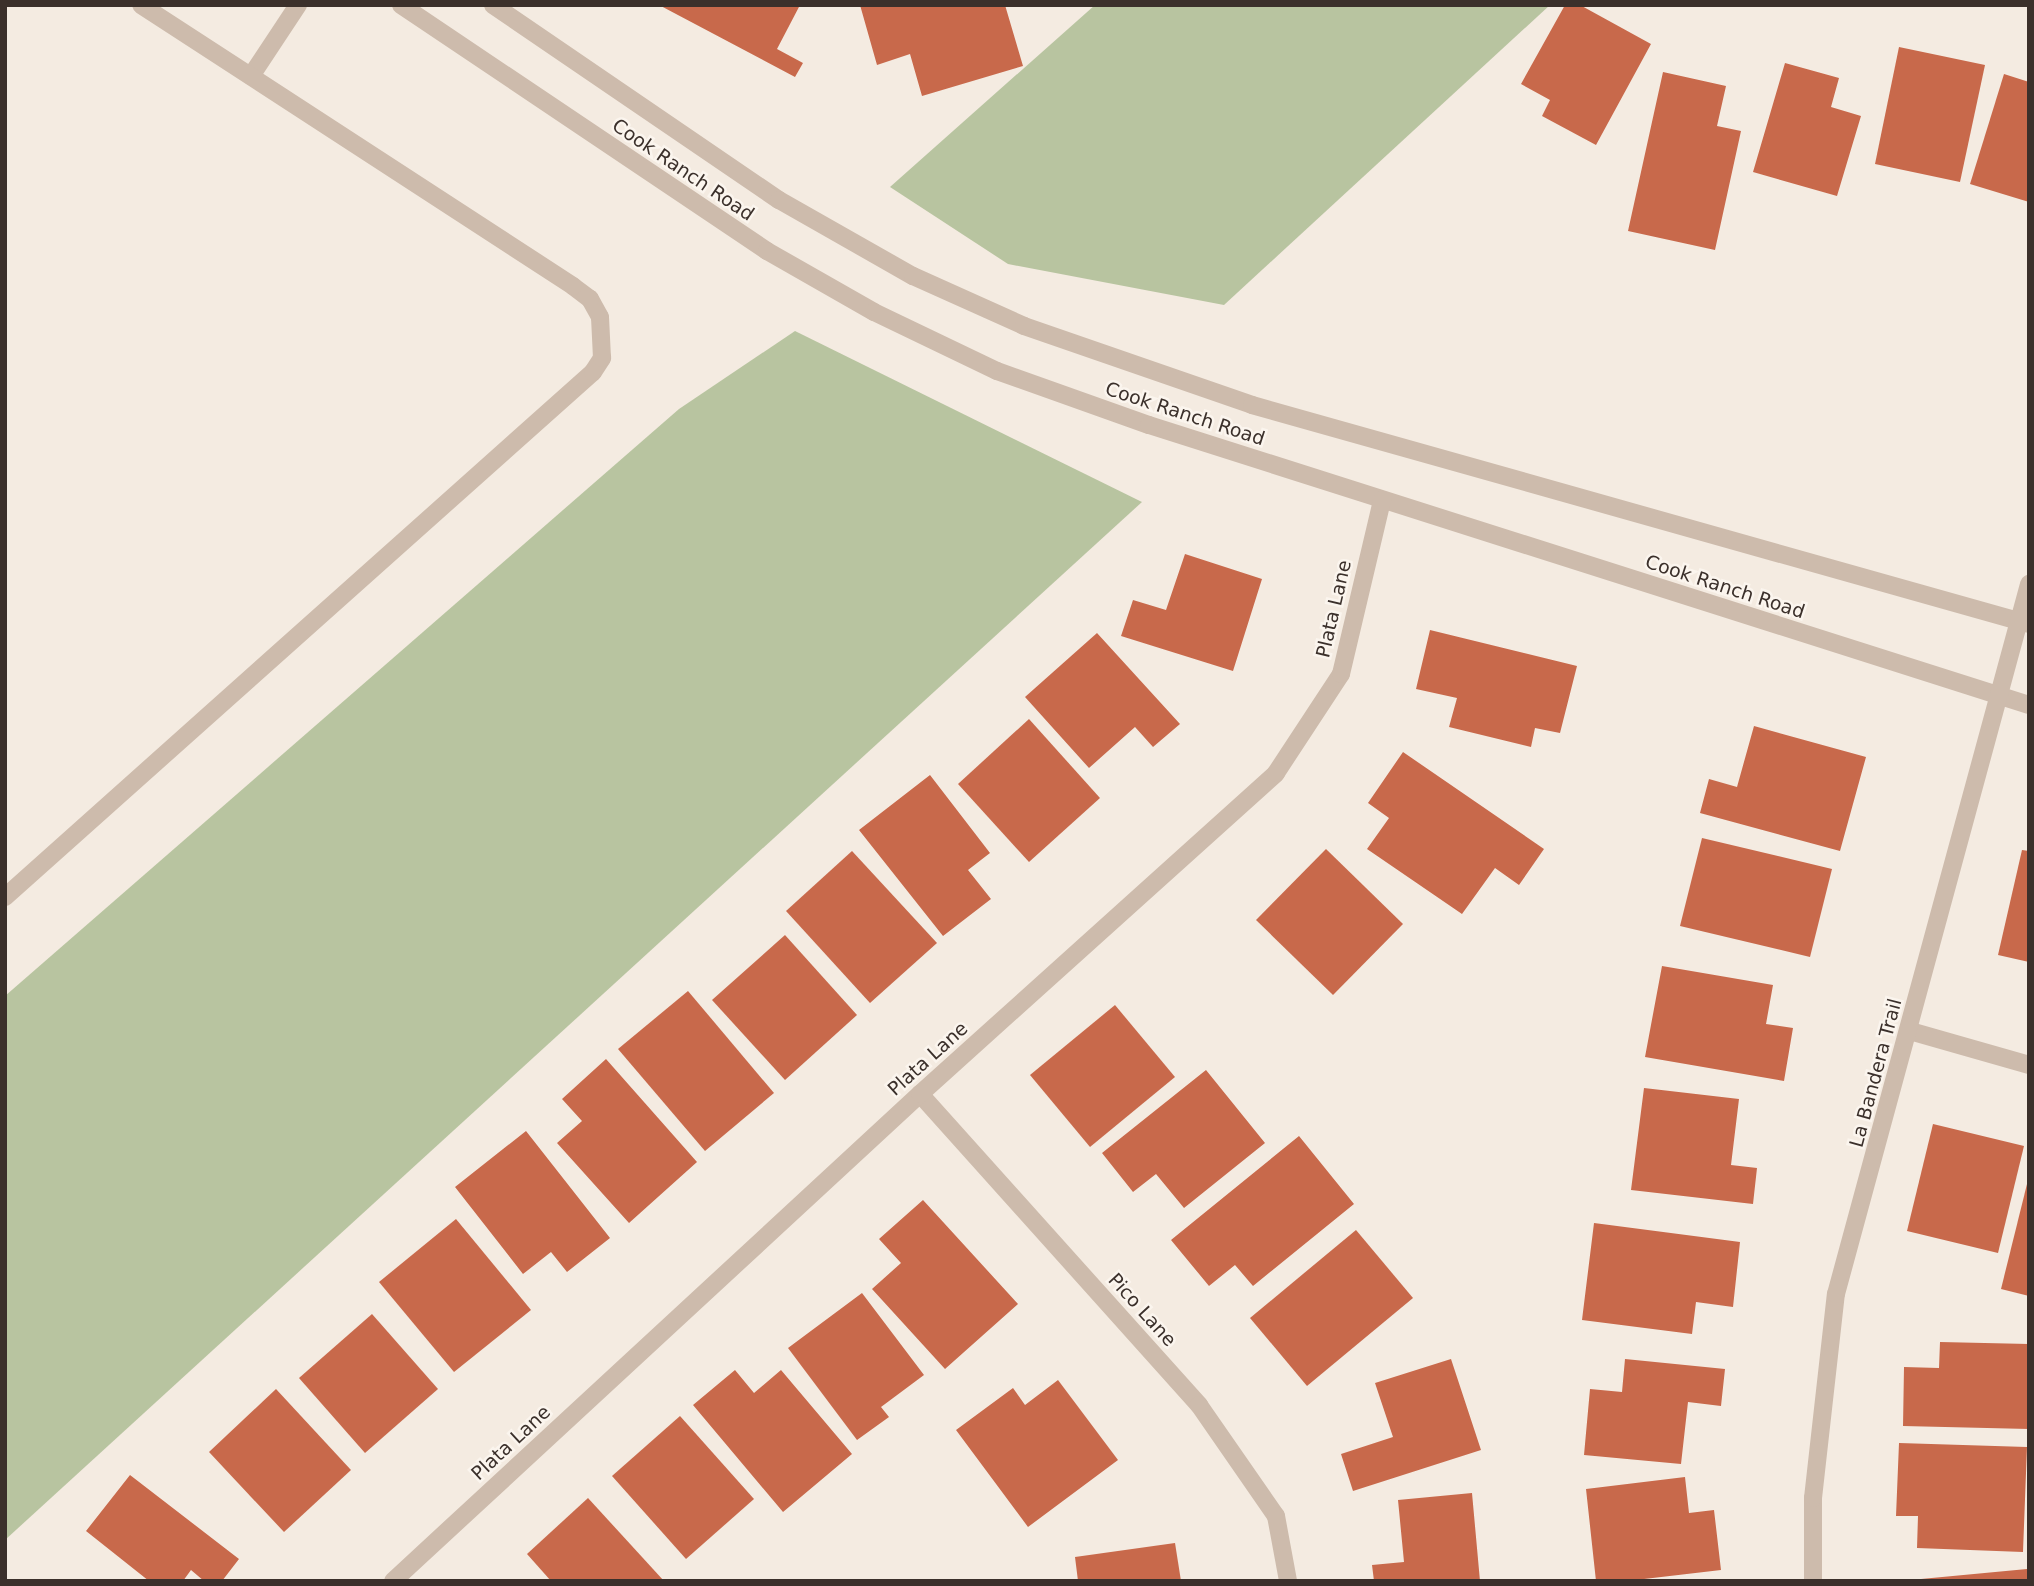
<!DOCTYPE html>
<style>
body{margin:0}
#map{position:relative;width:2034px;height:1586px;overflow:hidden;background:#f4ebe1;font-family:"DejaVu Sans",sans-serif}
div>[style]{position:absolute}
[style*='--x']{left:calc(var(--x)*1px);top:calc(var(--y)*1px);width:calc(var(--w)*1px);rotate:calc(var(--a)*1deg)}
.green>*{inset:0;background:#b8c4a0}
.building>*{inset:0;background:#c8694b}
.minor>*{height:18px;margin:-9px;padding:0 9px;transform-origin:9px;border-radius:9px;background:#cdbbac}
span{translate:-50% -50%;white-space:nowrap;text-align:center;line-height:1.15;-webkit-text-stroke:5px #fbf5ee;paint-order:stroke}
.street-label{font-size:19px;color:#3b302b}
.frame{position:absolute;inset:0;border:7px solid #3b302b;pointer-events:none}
</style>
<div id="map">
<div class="green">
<div style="clip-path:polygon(1095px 5px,1550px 5px,1224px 305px,1008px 264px,890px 187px)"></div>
<div style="clip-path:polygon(795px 331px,1142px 502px,5px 1540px,5px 996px,679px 409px)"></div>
</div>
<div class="building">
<div style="clip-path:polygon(659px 5px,800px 5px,777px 49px,803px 63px,795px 77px)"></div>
<div style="clip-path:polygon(860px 5px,1005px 5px,1023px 66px,922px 96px,910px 54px,877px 65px)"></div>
<div style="clip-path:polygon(1565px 5px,1580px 5px,1651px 44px,1596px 145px,1542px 116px,1550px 100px,1521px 84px)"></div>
<div style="clip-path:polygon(1899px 47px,1985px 65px,1960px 182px,1875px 164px)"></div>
<div style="clip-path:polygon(1785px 63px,1839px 78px,1831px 107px,1861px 116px,1837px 196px,1753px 172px)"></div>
<div style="clip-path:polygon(1663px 72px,1726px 86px,1717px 126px,1741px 131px,1715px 250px,1628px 231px)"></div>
<div style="clip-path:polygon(2004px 74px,2029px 82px,2029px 202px,1970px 184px)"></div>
<div style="clip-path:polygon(1185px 554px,1262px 579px,1233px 671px,1121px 636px,1133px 600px,1166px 610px)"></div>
<div style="clip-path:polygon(1430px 630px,1577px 666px,1560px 733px,1535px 728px,1531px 747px,1449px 727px,1457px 698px,1416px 689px)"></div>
<div style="clip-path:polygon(1097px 633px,1180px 724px,1153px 747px,1135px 727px,1089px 768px,1025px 697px)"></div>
<div style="clip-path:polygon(1029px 719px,1100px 798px,1029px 862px,958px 784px)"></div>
<div style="clip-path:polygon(1754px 726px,1866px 757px,1840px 851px,1700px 813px,1709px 779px,1737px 787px)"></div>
<div style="clip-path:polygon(1403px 752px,1544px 849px,1519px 885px,1495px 868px,1462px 914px,1367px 849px,1389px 818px,1368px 803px)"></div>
<div style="clip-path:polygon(930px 775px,990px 853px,968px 870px,991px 899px,943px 936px,859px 830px)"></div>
<div style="clip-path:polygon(1702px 838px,1832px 869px,1810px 957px,1680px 926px)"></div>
<div style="clip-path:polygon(1326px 849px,1403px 924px,1333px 995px,1256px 920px)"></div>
<div style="clip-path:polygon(2022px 850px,2029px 851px,2029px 962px,1998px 955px)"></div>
<div style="clip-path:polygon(852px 851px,937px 943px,870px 1003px,786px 911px)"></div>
<div style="clip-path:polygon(785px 935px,857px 1015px,785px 1080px,712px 1000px)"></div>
<div style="clip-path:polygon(1662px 966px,1773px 985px,1766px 1024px,1793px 1028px,1784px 1081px,1645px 1057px)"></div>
<div style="clip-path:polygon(688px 991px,774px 1093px,705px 1151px,618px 1049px)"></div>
<div style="clip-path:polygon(1115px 1005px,1175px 1077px,1090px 1147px,1030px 1075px)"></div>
<div style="clip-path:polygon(606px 1059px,697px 1162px,629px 1223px,557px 1143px,582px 1121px,562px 1099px)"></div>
<div style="clip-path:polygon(1206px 1070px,1265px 1143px,1184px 1208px,1156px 1174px,1133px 1192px,1102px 1153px)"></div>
<div style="clip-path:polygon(1644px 1088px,1739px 1099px,1731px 1165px,1757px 1168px,1753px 1204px,1631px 1190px)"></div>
<div style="clip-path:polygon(1933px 1124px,2024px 1146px,1998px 1253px,1907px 1231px)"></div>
<div style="clip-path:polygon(526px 1131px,610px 1238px,567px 1272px,551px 1252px,523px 1274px,455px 1187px)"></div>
<div style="clip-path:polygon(1299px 1136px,1354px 1204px,1253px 1286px,1235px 1265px,1209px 1286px,1171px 1240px)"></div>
<div style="clip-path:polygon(2028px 1180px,2029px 1180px,2029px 1296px,2001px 1289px)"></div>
<div style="clip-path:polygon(923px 1200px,1018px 1304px,945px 1369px,872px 1289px,901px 1263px,879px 1239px)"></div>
<div style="clip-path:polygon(456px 1219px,531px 1310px,454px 1372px,379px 1282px)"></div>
<div style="clip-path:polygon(1594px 1223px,1740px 1242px,1733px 1307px,1696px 1302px,1692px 1334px,1582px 1320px)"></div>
<div style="clip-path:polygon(1356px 1230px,1413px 1298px,1307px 1386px,1250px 1318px)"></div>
<div style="clip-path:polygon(862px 1293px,924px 1375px,881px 1407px,889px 1417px,857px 1440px,788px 1348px)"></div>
<div style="clip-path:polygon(372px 1314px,438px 1389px,365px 1453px,299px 1378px)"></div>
<div style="clip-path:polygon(1940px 1342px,2029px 1344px,2029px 1429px,1903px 1426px,1904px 1367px,1939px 1368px)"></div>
<div style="clip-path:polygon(1451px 1359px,1481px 1450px,1353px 1491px,1341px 1454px,1393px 1437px,1375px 1383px)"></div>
<div style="clip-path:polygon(1625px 1359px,1725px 1369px,1721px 1406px,1688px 1402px,1681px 1464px,1584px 1455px,1590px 1389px,1622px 1392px)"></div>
<div style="clip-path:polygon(735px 1370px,754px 1393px,781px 1370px,852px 1454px,783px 1512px,693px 1405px)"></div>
<div style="clip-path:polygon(1058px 1380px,1118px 1460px,1028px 1527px,956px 1430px,1013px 1388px,1025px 1405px)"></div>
<div style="clip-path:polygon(276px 1389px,351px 1470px,284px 1532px,209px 1452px)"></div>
<div style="clip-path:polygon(680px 1416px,754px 1499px,686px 1559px,612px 1476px)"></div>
<div style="clip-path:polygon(1899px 1443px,2027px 1447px,2023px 1552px,1917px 1548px,1918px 1516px,1896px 1516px)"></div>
<div style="clip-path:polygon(130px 1475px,239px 1559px,222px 1581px,204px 1581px,191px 1570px,183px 1581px,149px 1581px,86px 1531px)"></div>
<div style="clip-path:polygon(1685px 1477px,1689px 1513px,1714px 1510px,1721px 1570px,1627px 1581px,1596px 1581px,1586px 1489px)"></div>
<div style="clip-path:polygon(1472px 1493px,1480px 1581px,1374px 1581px,1372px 1565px,1404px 1562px,1398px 1500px)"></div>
<div style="clip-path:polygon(588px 1498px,664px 1581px,551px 1581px,527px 1554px)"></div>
<div style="clip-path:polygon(1175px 1543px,1181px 1581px,1078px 1581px,1075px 1557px)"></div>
<div style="clip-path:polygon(2027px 1569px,2028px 1581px,1921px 1581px,1921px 1579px)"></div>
</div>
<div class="minor">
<div style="--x:401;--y:5;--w:441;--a:33.9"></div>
<div style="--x:767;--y:251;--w:123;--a:29.7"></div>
<div style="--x:874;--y:312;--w:136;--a:25.6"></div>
<div style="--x:997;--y:371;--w:161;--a:19.6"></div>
<div style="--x:1149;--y:425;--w:923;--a:17.65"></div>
<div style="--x:493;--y:5;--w:346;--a:34.3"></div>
<div style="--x:779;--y:200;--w:154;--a:29.6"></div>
<div style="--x:913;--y:276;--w:122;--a:24.2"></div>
<div style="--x:1024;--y:326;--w:241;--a:19.1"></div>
<div style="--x:1252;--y:405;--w:807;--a:15.74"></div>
<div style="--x:251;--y:76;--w:85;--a:-56.5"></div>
<div style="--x:5;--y:897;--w:788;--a:-41.76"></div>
<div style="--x:593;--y:372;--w:17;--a:-57"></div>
<div style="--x:602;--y:358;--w:41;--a:-92.8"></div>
<div style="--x:600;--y:317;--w:21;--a:-119"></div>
<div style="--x:590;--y:299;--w:21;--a:-143"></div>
<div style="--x:573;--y:286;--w:515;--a:-146.96"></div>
<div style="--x:1910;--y:1031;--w:124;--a:15.9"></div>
<div style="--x:920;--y:1094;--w:418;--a:48.1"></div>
<div style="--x:1199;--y:1405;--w:135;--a:55.3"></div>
<div style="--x:1276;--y:1516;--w:66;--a:79.5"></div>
<div style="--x:393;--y:1581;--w:718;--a:-42.74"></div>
<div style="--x:920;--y:1094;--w:479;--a:-42"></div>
<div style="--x:1276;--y:773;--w:118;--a:-56.7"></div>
<div style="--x:1341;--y:674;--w:179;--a:-76.7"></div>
<div style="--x:1813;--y:1581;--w:83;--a:-90"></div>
<div style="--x:1813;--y:1498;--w:205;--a:-83.6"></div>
<div style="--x:1836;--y:1294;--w:736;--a:-74.79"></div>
</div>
<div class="street-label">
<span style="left:683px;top:170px;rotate:34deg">Cook Ranch Road</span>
<span style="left:1185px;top:414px;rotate:18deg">Cook Ranch Road</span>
<span style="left:1725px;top:587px;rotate:18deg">Cook Ranch Road</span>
<span style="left:1334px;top:609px;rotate:-77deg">Plata Lane</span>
<span style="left:928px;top:1059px;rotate:-42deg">Plata Lane</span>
<span style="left:1876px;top:1073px;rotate:-75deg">La Bandera Trail</span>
<span style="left:1142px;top:1310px;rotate:48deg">Pico Lane</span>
<span style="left:511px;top:1443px;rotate:-43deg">Plata Lane</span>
</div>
<div class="frame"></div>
</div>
